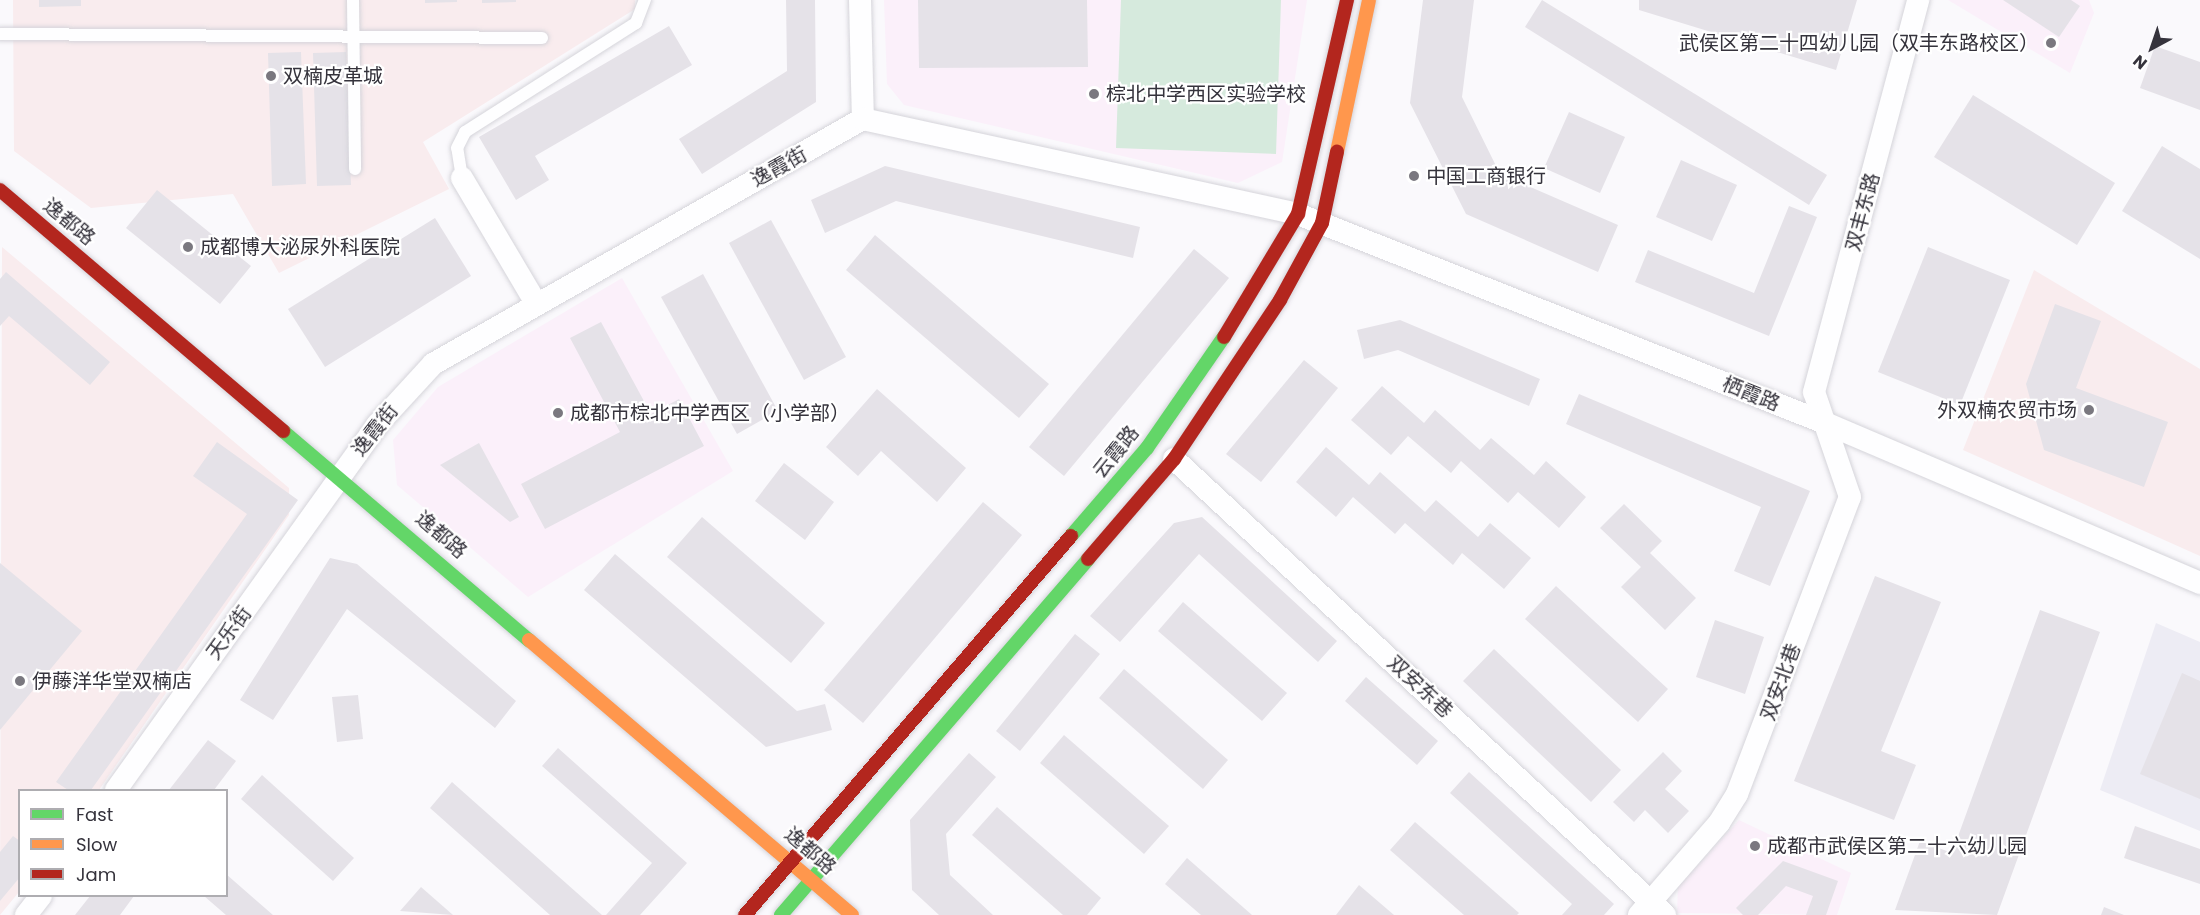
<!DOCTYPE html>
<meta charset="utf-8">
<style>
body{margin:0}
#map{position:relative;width:2200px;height:915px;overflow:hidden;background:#faf9fc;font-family:Poppins,"Noto Sans SC",sans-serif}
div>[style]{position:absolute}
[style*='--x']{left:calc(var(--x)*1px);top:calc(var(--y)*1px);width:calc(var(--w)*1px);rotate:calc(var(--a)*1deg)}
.commercial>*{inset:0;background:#f9ecee}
.built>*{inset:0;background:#edecf4}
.education>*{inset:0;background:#fbf0fa}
.green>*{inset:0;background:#d6eadd}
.building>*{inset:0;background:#e5e2e8}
.roads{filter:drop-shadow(0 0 2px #d5d4da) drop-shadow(0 0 2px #d5d4da)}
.lane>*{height:12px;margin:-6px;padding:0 6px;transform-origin:6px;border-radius:6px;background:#fefeff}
.street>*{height:22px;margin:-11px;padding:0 11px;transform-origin:11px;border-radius:11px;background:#fefeff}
.fast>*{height:14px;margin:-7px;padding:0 7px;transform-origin:7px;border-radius:7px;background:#63d668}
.slow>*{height:14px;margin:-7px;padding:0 7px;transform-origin:7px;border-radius:7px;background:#ff974d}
.jam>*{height:14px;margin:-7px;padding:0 7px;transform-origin:7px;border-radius:7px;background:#b3261e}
.dots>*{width:16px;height:16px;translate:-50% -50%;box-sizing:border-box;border:3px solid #fff;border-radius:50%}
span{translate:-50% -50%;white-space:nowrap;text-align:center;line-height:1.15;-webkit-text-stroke:4.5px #fff;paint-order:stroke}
.poi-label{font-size:20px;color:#35333c}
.right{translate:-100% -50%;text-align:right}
.left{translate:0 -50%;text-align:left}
.street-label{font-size:20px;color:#35333c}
.legend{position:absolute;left:18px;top:789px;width:210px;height:108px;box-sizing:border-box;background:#fff;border:2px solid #aeadb1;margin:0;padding:8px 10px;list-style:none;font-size:18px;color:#35333c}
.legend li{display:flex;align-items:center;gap:12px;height:30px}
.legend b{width:30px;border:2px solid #aeadb1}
.north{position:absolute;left:2122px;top:18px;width:60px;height:60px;-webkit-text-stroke:4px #fff;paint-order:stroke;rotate:220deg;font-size:16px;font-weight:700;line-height:24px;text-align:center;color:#35333c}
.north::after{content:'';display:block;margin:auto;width:21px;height:27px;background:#35333c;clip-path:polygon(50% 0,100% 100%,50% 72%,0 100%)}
</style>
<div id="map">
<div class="commercial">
<div style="clip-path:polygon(13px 0,635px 0,635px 9px,423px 142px,449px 189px,279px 273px,233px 194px,91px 208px,14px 151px)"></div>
<div style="clip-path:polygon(2px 247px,289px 488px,289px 515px,99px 790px,20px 790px,19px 892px,0 915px)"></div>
<div style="clip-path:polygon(2034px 270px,2200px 369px,2200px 556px,1963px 450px)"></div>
</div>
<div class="built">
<div style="clip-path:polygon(2156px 623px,2200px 642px,2200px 831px,2100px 790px)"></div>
</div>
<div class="education">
<div style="clip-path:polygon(884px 0,1307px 0,1282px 162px,1238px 183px,904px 105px,887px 84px)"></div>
<div style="clip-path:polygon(1948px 0,2089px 0,2094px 13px,2070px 73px)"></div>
<div style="clip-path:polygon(622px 278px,733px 471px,528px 597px,397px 485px,393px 440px,438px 387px)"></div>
<div style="clip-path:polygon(1739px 820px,1851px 873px,1837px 915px,1677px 913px,1678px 887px)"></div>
</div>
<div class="green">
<div style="clip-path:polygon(1121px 0,1281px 0,1276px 154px,1116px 148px)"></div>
</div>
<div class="building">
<div style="clip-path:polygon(39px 0,81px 0,81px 6px,39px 7px)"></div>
<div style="clip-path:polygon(425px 0,457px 0,457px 2px,425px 3px)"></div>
<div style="clip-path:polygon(482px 0,516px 0,516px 2px,482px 3px)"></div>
<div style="clip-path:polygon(786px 0,815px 0,816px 102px,702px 174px,679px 139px,787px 71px)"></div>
<div style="clip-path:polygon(918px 0,1087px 0,1088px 67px,919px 68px)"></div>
<div style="clip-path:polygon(1423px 0,1474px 0,1462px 97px,1500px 174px,1618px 225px,1598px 272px,1466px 214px,1410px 103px)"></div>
<div style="clip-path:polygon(1542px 0,1827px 175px,1809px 205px,1525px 27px)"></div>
<div style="clip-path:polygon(1639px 0,1857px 0,1836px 70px,1639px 10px)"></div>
<div style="clip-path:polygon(2003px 0,2071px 0,2080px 6px,2059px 37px)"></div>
<div style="clip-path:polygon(669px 26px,692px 65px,535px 156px,549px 180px,516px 200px,479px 137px)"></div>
<div style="clip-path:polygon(2155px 46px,2200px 62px,2200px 110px,2140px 88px)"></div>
<div style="clip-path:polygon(301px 52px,306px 184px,272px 186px,268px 53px)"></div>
<div style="clip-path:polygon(346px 52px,351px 185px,317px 186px,313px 53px)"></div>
<div style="clip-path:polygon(1973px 95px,2115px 183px,2077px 245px,1934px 157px)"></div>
<div style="clip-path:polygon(1569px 112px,1625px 137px,1600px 193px,1544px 168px)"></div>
<div style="clip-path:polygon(2162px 146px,2200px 169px,2200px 259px,2122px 211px)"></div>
<div style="clip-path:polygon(1681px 160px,1737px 185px,1712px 241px,1656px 217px)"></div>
<div style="clip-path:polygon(885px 166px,1140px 227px,1133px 258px,896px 201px,825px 233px,811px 200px)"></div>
<div style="clip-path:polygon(157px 190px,251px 266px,220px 304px,126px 228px)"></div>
<div style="clip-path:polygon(1789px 206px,1817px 217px,1769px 336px,1635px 282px,1648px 250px,1754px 293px)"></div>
<div style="clip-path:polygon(435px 218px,471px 276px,325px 367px,288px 309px)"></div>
<div style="clip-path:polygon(771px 220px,846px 357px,804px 380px,729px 243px)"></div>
<div style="clip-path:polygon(875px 235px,1049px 384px,1019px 418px,846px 270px)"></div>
<div style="clip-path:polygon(1928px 247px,2010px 280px,1960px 405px,1878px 372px)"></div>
<div style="clip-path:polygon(1194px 249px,1229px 278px,1064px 476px,1029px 447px)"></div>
<div style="clip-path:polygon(6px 272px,110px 362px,90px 385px,9px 316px,0 326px,0 279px)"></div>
<div style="clip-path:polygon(703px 274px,778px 411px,737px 434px,661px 297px)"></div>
<div style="clip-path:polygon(2055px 304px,2101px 321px,2076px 388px,2168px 422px,2144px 487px,2044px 450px,2026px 384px)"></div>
<div style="clip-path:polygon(1400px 320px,1540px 379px,1529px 406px,1398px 350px,1364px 359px,1357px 330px)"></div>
<div style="clip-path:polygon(601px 322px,651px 414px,679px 399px,704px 446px,545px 529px,521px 484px,620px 432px,570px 338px)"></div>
<div style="clip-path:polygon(1304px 360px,1338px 388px,1261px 482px,1226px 454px)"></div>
<div style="clip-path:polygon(1382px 386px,1424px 423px,1435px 410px,1480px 450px,1491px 438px,1534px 475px,1546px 461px,1586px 497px,1559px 528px,1518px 492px,1508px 503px,1461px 461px,1451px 473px,1408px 436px,1391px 455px,1351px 420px)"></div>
<div style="clip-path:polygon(877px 389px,966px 468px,937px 502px,881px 451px,858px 476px,826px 447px)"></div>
<div style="clip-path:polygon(1579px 394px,1810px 491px,1770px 586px,1734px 571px,1761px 507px,1566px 424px)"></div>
<div style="clip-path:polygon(217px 442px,298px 500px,91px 790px,68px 790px,56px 782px,247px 514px,193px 476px)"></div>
<div style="clip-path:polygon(479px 443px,519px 517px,510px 522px,440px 465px)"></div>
<div style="clip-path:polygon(1326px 447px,1369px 485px,1380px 472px,1425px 512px,1436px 500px,1478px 537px,1490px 523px,1531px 558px,1504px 589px,1462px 553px,1453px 565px,1405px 523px,1395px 534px,1353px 497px,1336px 517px,1296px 482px)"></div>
<div style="clip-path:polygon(784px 463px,834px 502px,805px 540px,755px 501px)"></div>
<div style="clip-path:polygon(983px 502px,1022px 535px,863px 723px,824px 690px)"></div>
<div style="clip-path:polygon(1624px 504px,1662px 541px,1650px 553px,1696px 598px,1665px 630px,1621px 587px,1641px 567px,1600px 528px)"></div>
<div style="clip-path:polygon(702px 517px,825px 623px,791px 663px,667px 557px)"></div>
<div style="clip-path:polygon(1202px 517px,1337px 641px,1318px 662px,1199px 554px,1120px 642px,1090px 616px,1174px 523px)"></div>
<div style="clip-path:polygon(615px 554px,797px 711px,825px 704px,832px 730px,766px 747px,584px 590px)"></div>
<div style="clip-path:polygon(330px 558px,357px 564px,516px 701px,495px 728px,347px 609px,273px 720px,240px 700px)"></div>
<div style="clip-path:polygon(0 563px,82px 631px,0 730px)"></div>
<div style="clip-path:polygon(1875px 576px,1941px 602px,1881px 751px,1916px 765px,1894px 820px,1794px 781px)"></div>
<div style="clip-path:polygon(1556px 586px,1668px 689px,1638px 722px,1525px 619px)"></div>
<div style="clip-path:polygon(1183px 602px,1287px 693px,1262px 721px,1158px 631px)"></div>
<div style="clip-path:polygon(2040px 610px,2100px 632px,1997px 915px,1895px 910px,1920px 841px,1952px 853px)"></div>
<div style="clip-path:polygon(1715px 620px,1764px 637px,1745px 694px,1696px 677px)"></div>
<div style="clip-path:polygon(1075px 634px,1100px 654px,1020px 751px,996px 731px)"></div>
<div style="clip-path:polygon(1494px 649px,1621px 770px,1591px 802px,1463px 681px)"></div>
<div style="clip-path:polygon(1124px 669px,1228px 760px,1203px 789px,1099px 698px)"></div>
<div style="clip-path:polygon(2182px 673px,2200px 681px,2200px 799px,2140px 774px)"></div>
<div style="clip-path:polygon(1366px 677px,1438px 741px,1417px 765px,1345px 701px)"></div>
<div style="clip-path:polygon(358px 695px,363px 739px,337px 742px,332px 697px)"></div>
<div style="clip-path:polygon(1064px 735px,1169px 826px,1144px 854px,1040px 763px)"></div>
<div style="clip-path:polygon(208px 740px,236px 761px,214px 790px,169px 790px)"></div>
<div style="clip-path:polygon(558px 748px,687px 863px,640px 915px,606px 915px,652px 863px,542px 766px)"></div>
<div style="clip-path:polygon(1663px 752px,1682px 771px,1665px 789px,1689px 811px,1668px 833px,1645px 810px,1634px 822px,1613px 802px)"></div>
<div style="clip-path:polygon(969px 753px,996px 777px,946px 834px,950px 875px,993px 915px,939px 915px,912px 890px,910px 820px)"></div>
<div style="clip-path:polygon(1469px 772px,1614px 904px,1604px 915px,1562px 915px,1572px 904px,1450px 793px)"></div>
<div style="clip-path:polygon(262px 775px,354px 858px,333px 881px,241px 799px)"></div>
<div style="clip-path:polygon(452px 782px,602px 915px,550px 915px,430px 808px)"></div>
<div style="clip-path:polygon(997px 807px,1101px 898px,1087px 915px,1063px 915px,972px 835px)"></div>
<div style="clip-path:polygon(1415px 822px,1519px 913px,1517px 915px,1464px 915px,1390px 850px)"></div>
<div style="clip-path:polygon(2135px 826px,2200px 849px,2200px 884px,2124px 858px)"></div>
<div style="clip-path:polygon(13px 836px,20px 841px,20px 877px,0 901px,0 852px)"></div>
<div style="clip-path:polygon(1187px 858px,1252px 915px,1201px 915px,1165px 884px)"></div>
<div style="clip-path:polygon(1783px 861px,1838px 881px,1826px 915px,1806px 915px,1813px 896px,1786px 886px,1758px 915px,1743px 915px,1736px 908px)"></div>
<div style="clip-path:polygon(226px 874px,273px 915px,226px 915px,204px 896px,226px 896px)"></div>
<div style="clip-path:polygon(1359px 885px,1394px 915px,1336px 915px)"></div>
<div style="clip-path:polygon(421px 887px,453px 915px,400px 911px)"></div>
<div style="clip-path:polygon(90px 896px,134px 896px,120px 915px,75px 915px)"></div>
<div style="clip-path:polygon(2104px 907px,2124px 915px,2101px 915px)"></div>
</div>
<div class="roads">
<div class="lane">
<div style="--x:353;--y:0;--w:169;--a:89.3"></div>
<div style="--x:0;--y:34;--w:542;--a:0.42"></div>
<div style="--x:462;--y:178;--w:30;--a:-99"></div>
<div style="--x:457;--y:148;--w:18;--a:-63"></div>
<div style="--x:465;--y:132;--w:203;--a:-32.5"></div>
<div style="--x:636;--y:23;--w:25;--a:-69"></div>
</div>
<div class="street">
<div style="--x:860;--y:0;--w:119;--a:88.6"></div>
<div style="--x:462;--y:178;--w:145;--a:59.4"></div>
<div style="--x:1174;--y:459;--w:670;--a:42.88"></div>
<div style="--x:116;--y:790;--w:449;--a:-54.4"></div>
<div style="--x:377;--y:425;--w:83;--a:-47.4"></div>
<div style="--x:433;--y:364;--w:495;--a:-29.7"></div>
<div style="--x:863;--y:119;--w:445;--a:12.3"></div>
<div style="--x:1298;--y:214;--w:567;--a:21.63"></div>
<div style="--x:1825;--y:423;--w:408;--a:23.1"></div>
<div style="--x:26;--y:915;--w:24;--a:-52"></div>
<div style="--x:1639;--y:915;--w:122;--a:-49"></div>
<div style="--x:1719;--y:823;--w:34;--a:-58"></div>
<div style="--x:1737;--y:794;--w:318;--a:-69.2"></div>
<div style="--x:1850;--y:497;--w:111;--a:-108.9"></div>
<div style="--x:1814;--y:392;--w:406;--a:-75.1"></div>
</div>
<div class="fast">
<div style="--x:283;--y:431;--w:323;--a:40.4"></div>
<div style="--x:1071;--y:536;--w:116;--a:-49.2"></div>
<div style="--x:1147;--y:448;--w:135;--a:-55.3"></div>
<div style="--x:781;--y:915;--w:470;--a:-49.2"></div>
</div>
<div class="slow">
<div style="--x:1337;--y:152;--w:155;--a:-78.1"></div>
<div style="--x:529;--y:640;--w:424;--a:40.4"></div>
</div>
<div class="jam">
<div style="--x:0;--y:190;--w:372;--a:40.4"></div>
<div style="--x:1224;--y:337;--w:144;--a:-59"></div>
<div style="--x:1298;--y:214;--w:220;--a:-77.1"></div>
<div style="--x:1088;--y:559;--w:132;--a:-49.3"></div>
<div style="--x:1174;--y:459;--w:191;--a:-56.3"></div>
<div style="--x:1280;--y:300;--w:88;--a:-61.4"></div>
<div style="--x:1322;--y:223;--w:73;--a:-78.1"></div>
<div style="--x:745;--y:915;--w:500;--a:-49.3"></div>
</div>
</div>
<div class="dots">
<div style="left:2051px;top:43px;background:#7a787f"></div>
<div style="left:271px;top:76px;background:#7a787f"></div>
<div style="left:1094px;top:94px;background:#7a787f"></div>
<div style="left:1414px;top:176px;background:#7a787f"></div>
<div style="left:188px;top:247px;background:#7a787f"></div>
<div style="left:2089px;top:410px;background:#7a787f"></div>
<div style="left:558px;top:413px;background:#7a787f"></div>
<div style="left:20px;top:681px;background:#7a787f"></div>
<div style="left:1755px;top:846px;background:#7a787f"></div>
</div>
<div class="poi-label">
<span class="right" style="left:2039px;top:43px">武侯区第二十四幼儿园（双丰东路校区）</span>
<span class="left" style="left:283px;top:76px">双楠皮革城</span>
<span class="left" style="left:1106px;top:94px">棕北中学西区实验学校</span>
<span class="left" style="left:1426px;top:176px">中国工商银行</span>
<span class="left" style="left:200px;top:247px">成都博大泌尿外科医院</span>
<span class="right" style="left:2077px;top:410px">外双楠农贸市场</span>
<span class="left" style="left:570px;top:413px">成都市棕北中学西区（小学部）</span>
<span class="left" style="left:32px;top:681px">伊藤洋华堂双楠店</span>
<span class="left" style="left:1767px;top:846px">成都市武侯区第二十六幼儿园</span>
</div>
<div class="street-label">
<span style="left:779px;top:167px;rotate:-29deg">逸霞街</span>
<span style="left:1863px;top:212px;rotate:-75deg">双丰东路</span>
<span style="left:69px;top:222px;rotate:40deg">逸都路</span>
<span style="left:1751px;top:394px;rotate:22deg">栖霞路</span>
<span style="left:375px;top:430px;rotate:-52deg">逸霞街</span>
<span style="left:1116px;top:452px;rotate:-51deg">云霞路</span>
<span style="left:441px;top:535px;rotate:41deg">逸都路</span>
<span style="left:229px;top:633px;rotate:-54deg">天乐街</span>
<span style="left:1781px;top:682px;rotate:-70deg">双安北巷</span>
<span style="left:1420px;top:687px;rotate:43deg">双安东巷</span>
<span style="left:810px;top:851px;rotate:41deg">逸都路</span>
</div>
<ul class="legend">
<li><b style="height:8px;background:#63d668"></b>Fast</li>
<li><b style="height:8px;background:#ff974d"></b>Slow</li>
<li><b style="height:8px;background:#b3261e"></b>Jam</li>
</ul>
<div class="north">N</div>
</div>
